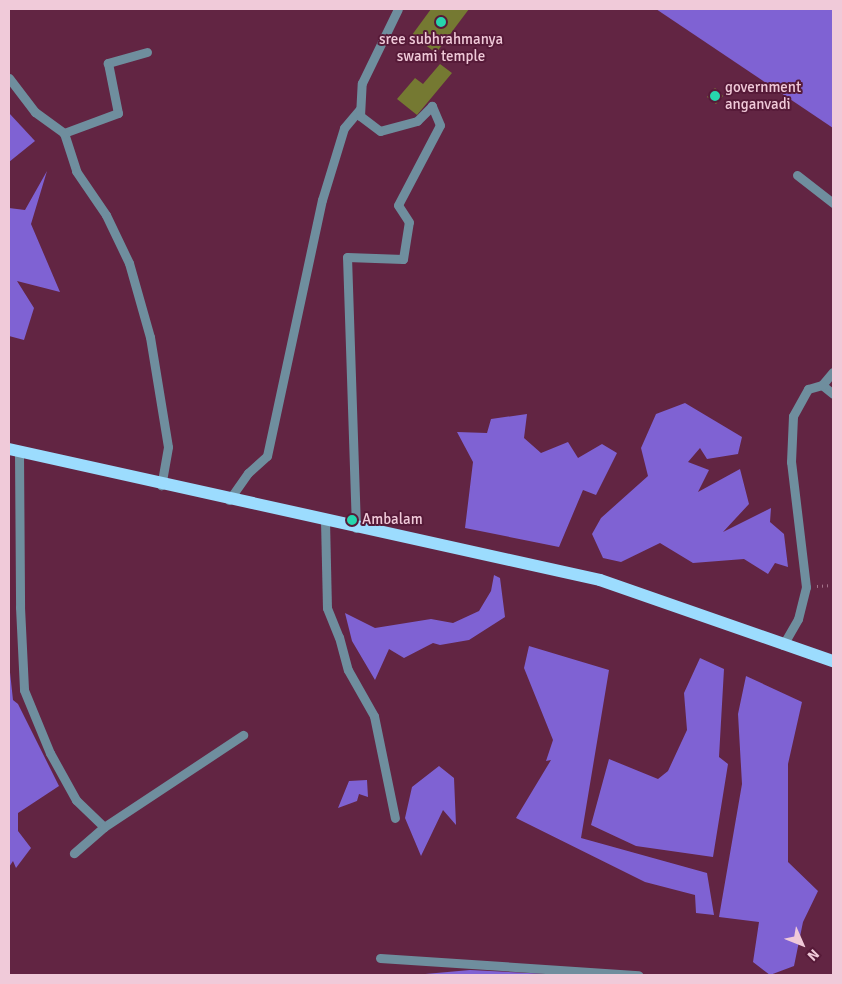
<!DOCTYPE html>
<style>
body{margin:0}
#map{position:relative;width:842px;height:984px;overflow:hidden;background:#622543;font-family:Signika,sans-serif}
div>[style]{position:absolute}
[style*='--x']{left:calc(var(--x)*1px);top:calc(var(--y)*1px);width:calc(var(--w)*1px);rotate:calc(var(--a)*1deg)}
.water>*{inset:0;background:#7f62d3}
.building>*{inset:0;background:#757932}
.path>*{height:3px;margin-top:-1.5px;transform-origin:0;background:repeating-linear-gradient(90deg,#a37188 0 1px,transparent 0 5px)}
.minor>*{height:9px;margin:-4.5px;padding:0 4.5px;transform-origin:4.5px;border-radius:4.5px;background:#6f8e9e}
.major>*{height:12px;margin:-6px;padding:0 6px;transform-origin:6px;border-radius:6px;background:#9cdcfe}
.dots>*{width:14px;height:14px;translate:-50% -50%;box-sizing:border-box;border:2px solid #561a38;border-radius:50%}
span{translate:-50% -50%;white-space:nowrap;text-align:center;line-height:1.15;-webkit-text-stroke:4px #561a38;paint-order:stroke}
.poi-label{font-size:15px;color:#f0cad9}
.left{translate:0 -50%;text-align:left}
.frame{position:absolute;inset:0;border:10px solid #f0cad9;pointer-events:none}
.north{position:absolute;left:777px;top:919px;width:50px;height:50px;-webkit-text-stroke:4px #561a38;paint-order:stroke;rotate:134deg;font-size:14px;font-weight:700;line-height:20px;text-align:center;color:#f0cad9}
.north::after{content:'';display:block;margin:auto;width:18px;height:22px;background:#f0cad9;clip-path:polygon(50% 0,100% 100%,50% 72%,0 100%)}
</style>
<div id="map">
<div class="water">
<div style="clip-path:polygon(656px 9px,833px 9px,833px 128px)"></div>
<div style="clip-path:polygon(9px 113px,35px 141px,9px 162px)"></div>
<div style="clip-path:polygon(47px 171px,31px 224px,60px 292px,17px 281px,34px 308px,24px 340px,9px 336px,9px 208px,25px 210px)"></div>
<div style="clip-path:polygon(685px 403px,742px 437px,738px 454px,707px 459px,700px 448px,688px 462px,709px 470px,698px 492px,740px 469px,749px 504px,723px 532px,771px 508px,770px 522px,784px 534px,788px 567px,775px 563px,768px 574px,744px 559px,693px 563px,660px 543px,621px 562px,603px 558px,592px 534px,601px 518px,648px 476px,641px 448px,656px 414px)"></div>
<div style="clip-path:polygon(527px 414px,524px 438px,541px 453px,568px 442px,578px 458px,602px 444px,617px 453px,596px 495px,583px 490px,559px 547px,465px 528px,473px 462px,457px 432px,487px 433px,491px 419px)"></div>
<div style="clip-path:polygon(494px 575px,500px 578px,505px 617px,469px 640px,440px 645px,433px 643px,404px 658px,389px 649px,375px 680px,352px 641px,345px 613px,375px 628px,431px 619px,453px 623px,479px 611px,491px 591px)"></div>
<div style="clip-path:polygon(529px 646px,609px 670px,581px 838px,707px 873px,714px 915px,696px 913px,695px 895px,645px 882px,516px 818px,551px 760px,546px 761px,553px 740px,524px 668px)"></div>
<div style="clip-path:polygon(700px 658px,724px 669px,719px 757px,728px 764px,713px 857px,636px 846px,591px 825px,609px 759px,658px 779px,668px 771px,687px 730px,684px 693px)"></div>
<div style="clip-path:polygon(9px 663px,13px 700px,18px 704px,59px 786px,18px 813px,18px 831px,31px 848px,16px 868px,13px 861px,9px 867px)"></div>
<div style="clip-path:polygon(746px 676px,802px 702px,788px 764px,788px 862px,818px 891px,803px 922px,794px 966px,770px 975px,753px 962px,759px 922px,719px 917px,742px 784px,738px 714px)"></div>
<div style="clip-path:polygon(439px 766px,454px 778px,456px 825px,443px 810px,421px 856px,405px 818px,412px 787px)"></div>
<div style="clip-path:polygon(367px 780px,368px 797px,359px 794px,357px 801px,338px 808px,349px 781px)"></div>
<div style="clip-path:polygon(470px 970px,566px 975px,414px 975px)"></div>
</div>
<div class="building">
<div style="clip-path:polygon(431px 9px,469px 9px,436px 53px,412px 35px)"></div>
<div style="clip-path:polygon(440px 64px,452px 73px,417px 115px,397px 99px,415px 78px,423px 84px)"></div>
<div style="clip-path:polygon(715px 88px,723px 96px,716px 104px,707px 97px)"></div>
</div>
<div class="path">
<div style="--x:817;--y:586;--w:16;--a:-4"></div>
</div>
<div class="minor">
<div style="--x:147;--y:52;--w:41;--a:164.2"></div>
<div style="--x:108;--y:63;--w:51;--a:78.7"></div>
<div style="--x:118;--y:113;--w:58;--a:159.7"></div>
<div style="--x:64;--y:133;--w:40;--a:72"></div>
<div style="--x:76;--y:171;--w:53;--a:55.7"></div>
<div style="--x:106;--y:215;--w:53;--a:64.4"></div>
<div style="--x:129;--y:263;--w:77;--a:74.2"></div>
<div style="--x:150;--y:337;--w:111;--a:80.7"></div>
<div style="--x:168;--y:447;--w:39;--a:100"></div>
<div style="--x:9;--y:78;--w:43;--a:52.6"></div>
<div style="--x:35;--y:112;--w:36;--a:36"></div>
<div style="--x:797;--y:175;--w:46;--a:37.9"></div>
<div style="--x:822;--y:385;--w:14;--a:39"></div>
<div style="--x:19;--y:452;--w:155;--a:89.6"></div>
<div style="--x:20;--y:607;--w:83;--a:87.2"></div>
<div style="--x:24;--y:690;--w:68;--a:67.6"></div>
<div style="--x:50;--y:753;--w:54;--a:61"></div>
<div style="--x:76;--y:800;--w:39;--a:44"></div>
<div style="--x:104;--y:827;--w:40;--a:139"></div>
<div style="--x:229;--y:500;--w:33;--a:-55"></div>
<div style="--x:248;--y:473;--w:25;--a:-42"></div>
<div style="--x:267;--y:456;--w:262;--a:-77.9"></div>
<div style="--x:322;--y:200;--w:75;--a:-73"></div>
<div style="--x:344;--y:128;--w:25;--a:-50"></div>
<div style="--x:325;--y:520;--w:88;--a:88.7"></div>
<div style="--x:327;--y:608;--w:31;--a:68"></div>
<div style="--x:339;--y:637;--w:34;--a:75"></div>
<div style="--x:348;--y:670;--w:53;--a:60.5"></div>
<div style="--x:374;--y:716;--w:104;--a:78.4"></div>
<div style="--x:356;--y:528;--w:271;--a:-91.9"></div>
<div style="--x:347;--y:257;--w:56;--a:2"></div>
<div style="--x:403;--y:259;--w:37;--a:-81"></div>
<div style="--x:409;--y:222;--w:20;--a:-123"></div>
<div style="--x:398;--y:205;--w:90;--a:-62.3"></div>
<div style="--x:440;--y:125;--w:21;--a:-113"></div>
<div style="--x:432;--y:106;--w:21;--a:135"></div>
<div style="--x:417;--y:121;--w:38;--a:165"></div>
<div style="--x:380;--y:131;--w:25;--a:-143"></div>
<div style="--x:360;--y:116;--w:33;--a:-87"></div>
<div style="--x:362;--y:83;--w:82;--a:-64.1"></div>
<div style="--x:783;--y:645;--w:30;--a:-60"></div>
<div style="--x:798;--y:619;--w:33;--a:-76"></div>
<div style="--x:806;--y:587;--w:126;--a:-96.8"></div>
<div style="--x:791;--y:462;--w:46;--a:-87.5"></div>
<div style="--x:793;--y:416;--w:31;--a:-61"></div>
<div style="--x:808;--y:389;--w:15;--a:-16"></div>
<div style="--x:822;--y:385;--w:17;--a:-50"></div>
<div style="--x:104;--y:827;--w:167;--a:-33.5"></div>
<div style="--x:380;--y:958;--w:259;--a:3.8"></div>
</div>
<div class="major">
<div style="--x:9;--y:449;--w:605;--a:12.5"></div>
<div style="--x:600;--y:580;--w:247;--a:19.2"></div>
</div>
<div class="dots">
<div style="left:441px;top:22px;background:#27d5ad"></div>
<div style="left:715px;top:96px;background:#27d5ad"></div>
<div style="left:352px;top:520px;background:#27d5ad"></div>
</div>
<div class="poi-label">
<span style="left:441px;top:48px">sree subhrahmanya<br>swami temple</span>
<span class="left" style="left:725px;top:96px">government<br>anganvadi</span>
<span class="left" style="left:362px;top:520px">Ambalam</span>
</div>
<div class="frame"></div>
<div class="north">N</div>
</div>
